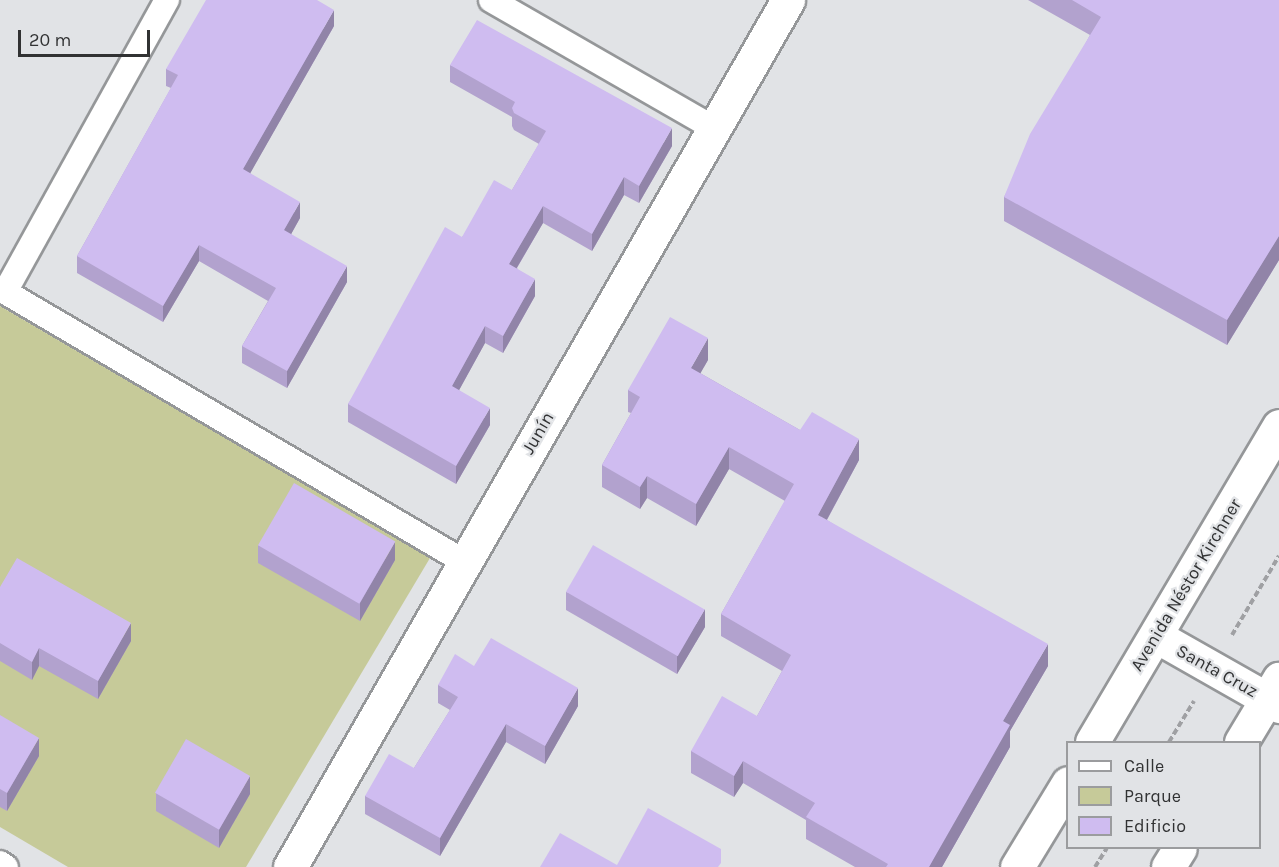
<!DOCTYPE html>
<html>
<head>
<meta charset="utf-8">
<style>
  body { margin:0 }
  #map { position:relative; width:1279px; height:867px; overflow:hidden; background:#e1e3e6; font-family:Karla,sans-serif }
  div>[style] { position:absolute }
  .green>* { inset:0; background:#c6ca99 }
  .path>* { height:4px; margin-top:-2px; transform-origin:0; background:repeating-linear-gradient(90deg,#9fa0a3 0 6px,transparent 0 9px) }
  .roads { filter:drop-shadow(2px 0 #959799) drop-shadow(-2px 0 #959799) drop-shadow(0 2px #959799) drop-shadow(0 -2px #959799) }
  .lane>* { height:24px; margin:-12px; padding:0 12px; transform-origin:12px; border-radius:12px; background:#fff }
  .street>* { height:33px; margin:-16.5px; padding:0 16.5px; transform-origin:16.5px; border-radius:16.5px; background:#fff }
  .secondary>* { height:33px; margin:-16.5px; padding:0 16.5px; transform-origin:16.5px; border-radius:16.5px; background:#fff }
  .wall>* { inset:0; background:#b2a2ce }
  .shaded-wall>* { inset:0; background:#9184a8 }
  .building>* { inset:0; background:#cfbcf0; transform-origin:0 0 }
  span { translate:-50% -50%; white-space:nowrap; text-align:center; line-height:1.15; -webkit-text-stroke:4.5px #e1e3e6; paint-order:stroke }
  .street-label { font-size:18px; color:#313233 }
  .legend { position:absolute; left:1066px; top:741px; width:195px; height:108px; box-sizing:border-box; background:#e1e3e6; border:2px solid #9b9c9e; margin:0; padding:8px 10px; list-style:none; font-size:18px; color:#313233 }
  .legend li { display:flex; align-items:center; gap:12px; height:30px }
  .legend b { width:30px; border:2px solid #9b9c9e }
  .scale { position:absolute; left:18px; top:30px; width:132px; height:27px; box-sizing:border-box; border:3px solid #313233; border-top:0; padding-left:8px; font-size:18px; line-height:21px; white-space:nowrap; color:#313233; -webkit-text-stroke:4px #e1e3e6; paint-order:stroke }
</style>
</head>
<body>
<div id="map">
  <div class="green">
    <i style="clip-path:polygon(0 306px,430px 558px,246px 867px,68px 867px,0 827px)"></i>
  </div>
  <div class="path">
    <i style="left:1232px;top:635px;width:92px;rotate:-59.3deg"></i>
    <i style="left:1169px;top:742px;width:48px;rotate:-58.6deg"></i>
    <i style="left:1095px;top:867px;width:22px;rotate:-58deg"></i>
  </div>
  <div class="roads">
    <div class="lane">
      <i style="left:491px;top:0;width:257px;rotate:29.9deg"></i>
      <i style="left:0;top:289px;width:537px;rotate:30.43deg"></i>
      <i style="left:5px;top:292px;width:334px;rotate:-61deg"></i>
      <i style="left:0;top:863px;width:7px;rotate:34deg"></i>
    </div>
    <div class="street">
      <i style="left:1156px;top:636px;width:142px;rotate:29.6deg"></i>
      <i style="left:290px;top:867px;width:1000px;rotate:-60.13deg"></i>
    </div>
    <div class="secondary">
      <i style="left:1092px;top:742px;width:367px;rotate:-59.4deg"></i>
      <i style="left:1241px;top:742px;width:74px;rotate:-58.9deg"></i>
      <i style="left:1017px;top:867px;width:98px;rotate:-58.7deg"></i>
      <i style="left:1168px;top:867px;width:22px;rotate:-58deg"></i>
    </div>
  </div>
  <div class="wall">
    <i style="clip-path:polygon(1028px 0,1279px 0,1279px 260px,1227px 345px,1004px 221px,1004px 197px,1090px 35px)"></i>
    <i style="clip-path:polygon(334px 26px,250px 173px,300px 218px,291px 234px,347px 282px,287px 388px,242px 363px,242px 346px,268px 301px,199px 261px,163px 322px,77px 273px,77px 256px,171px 88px,166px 86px,166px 69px)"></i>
    <i style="clip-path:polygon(450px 65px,672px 146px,639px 203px,624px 195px,592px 251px,543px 223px,517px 268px,535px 296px,503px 353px,485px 343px,459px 390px,490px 425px,456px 484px,348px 422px,348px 404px,462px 237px,512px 190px,539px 144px,514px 130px,512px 126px,512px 117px,450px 82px)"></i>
    <i style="clip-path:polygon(708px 360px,700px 373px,800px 430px,859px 460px,827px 520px,1048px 666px,1010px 731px,1010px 747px,942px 867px,855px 867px,806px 839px,806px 820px,743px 783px,734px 797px,691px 773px,691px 751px,757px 716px,782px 671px,721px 636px,721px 614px,785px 501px,729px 469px,696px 526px,647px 498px,640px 509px,602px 487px,602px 465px,631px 413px,628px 412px,628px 390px)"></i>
    <i style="clip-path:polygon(258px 545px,395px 560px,360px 621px,258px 563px)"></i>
    <i style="clip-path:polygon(0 587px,131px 641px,98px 699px,39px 666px,32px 680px,0 661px)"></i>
    <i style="clip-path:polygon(566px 592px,705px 627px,677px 674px,566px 610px)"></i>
    <i style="clip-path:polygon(474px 666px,578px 706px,545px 764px,506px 742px,440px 856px,365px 814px,365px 796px,414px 768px,450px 710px,438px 703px,438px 685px)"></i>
    <i style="clip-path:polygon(0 715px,39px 756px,7px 811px,0 807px)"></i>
    <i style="clip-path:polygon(156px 793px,250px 794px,219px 848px,156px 811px)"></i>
  </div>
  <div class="shaded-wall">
    <i style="clip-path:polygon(334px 10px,334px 26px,243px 186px,243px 169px)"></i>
    <i style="clip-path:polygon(672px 128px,672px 146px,639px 203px,639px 186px)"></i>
    <i style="clip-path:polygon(624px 177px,624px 195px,592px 251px,592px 234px)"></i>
    <i style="clip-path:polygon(300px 202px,300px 218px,284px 247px,284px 230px)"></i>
    <i style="clip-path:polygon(543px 206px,543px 223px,509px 281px,509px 264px)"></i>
    <i style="clip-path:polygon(1279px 236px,1279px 260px,1227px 345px,1227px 320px)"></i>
    <i style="clip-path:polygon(199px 245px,199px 261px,163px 322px,163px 306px)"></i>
    <i style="clip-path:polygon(347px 266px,347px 282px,287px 388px,287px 371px)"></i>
    <i style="clip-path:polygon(535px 279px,535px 296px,503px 353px,503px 336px)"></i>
    <i style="clip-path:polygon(485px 326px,485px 343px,452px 403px,452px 386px)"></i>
    <i style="clip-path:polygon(708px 338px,708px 360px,691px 390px,691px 368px)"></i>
    <i style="clip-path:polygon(490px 408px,490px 425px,456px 484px,456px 466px)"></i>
    <i style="clip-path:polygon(859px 439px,859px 460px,818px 536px,818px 515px)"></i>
    <i style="clip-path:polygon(729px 447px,729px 469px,696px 526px,696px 504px)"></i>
    <i style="clip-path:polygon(647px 476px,647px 498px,640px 509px,640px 487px)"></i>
    <i style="clip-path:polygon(395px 542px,395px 560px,360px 621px,360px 603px)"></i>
    <i style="clip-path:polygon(705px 609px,705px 627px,677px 674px,677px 656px)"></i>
    <i style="clip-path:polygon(131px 623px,131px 641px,98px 699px,98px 681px)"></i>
    <i style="clip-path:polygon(1048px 644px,1048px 666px,1010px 731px,1010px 747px,942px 867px,929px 867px,1003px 721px)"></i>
    <i style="clip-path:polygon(39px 648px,39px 666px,32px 680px,32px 662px)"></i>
    <i style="clip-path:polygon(578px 688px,578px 706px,545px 764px,545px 746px)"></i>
    <i style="clip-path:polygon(506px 724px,506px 742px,440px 856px,440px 838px)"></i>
    <i style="clip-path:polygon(39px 738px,39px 756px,7px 811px,7px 793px)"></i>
    <i style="clip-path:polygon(743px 761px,743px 783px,734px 797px,734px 776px)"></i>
    <i style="clip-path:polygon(250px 776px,250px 794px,219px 848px,219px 829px)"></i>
  </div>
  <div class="building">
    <i style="clip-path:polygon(206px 0,317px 0,334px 10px,243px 169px,300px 202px,284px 230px,347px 266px,287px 371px,242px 346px,276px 288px,199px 245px,163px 306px,77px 256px,178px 75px,166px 69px)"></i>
    <i style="clip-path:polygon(1072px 0,1279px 0,1279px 236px,1227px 320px,1004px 197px,1030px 134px,1101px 17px)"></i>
    <i style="clip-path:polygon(477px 20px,672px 128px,639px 186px,624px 177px,592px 234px,543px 206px,509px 264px,535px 279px,503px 336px,485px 326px,452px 386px,490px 408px,456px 466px,348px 404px,445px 227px,462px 237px,494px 180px,512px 190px,546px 131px,514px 113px,512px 108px,515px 102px,450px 65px)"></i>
    <i style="clip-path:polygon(670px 317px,708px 338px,691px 368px,800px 430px,812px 412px,859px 439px,818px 515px,1048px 644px,1003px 721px,1010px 725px,929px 867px,886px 867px,888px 864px,806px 817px,815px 803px,743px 761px,734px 776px,691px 751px,722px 696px,757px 716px,791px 655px,721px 614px,794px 484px,729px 447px,696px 504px,647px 476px,640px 487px,602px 465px,640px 397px,628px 390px)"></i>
    <i style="left:294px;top:483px;width:117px;height:72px;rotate:30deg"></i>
    <i style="left:593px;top:545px;width:129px;height:54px;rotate:30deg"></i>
    <i style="clip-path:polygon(17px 558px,131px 623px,98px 681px,39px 648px,32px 662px,0 643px,0 587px)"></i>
    <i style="clip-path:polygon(491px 638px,578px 688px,545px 746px,506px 724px,440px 838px,365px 796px,389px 754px,414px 768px,458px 697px,438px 685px,455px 654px,474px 666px)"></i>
    <i style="clip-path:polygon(0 715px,39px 738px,7px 793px,0 789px)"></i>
    <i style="left:186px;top:739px;width:74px;height:62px;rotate:30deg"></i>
    <i style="clip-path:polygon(648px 808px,721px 849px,721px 863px,718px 867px,540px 867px,560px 833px,617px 865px)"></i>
  </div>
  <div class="street-label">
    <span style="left:538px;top:433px;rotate:-60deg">Junín</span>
    <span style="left:1186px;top:585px;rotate:-59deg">Avenida Néstor Kirchner</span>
    <span style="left:1217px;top:671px;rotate:29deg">Santa Cruz</span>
  </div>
  <ul class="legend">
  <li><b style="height:8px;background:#fff"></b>Calle</li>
  <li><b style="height:16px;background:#c6ca99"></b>Parque</li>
  <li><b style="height:16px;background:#cfbcf0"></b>Edificio</li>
  </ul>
  <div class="scale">20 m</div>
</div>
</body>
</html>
